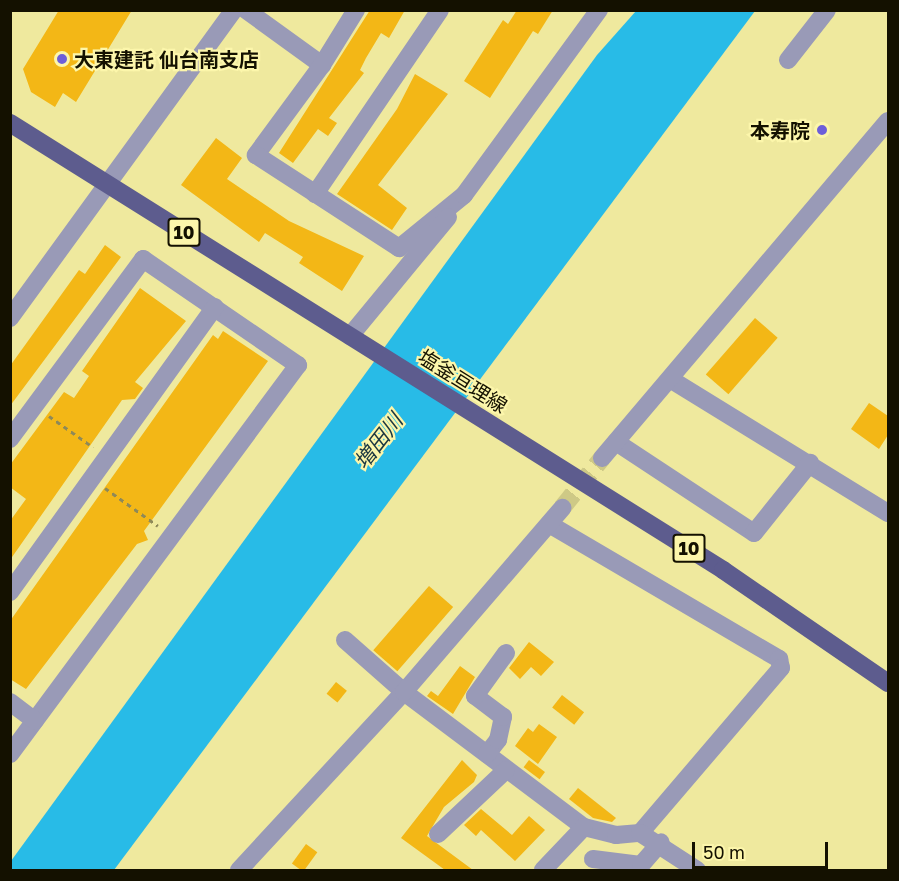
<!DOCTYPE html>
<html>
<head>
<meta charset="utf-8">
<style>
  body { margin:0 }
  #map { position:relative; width:899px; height:881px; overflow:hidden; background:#efe99e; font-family:"Golos Text","Noto Sans JP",sans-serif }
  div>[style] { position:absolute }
  .water>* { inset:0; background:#28bbe7 }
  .building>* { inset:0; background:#f3b716; transform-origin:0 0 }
  .minor-tunnel>* { height:18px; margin-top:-9px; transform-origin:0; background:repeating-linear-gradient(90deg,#cec986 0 18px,transparent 0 27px) }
  .path>* { height:3px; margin-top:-1.5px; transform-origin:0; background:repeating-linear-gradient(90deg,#8e8958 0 4.5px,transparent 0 9px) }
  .minor>* { height:18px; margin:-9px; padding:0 9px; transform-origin:9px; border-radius:9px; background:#999ab7 }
  .major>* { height:18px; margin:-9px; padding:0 9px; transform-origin:9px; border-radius:9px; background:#5d5c8e }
  .dots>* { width:16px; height:16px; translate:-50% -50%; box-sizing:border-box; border:3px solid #fcf6ab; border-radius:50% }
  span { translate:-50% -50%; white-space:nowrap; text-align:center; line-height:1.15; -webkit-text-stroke:4.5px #fcf6ab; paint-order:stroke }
  .shield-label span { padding:2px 4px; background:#fcf6ab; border:2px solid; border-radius:4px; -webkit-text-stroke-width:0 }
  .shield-label { font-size:18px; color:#141100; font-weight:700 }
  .poi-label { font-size:20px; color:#141100; font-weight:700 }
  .left { translate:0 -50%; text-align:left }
  .right { translate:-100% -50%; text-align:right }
  .street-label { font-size:20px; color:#141100 }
  .water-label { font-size:21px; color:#1b3741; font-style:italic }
  .frame { position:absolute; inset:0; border:12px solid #141100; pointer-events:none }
  .scale { position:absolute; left:692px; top:842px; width:136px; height:27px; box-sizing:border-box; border:3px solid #141100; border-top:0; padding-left:8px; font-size:18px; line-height:21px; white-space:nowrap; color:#141100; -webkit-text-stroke:4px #fcf6ab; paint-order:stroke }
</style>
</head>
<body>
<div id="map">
  <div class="water">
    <i style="clip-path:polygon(636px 11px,755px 11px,114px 870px,11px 870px,11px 861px,597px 55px)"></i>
  </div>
  <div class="building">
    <i style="clip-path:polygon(59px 10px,132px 10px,76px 102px,63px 93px,55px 107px,31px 92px,23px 69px)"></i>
    <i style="clip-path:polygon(370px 10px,405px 10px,389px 38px,381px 33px,366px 58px,360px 70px,364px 73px,329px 118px,337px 123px,328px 136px,318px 129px,293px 163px,279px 153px)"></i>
    <i style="clip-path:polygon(517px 10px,553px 10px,538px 34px,533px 31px,490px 98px,464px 81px,503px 20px,508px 24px)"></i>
    <i style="clip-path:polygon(415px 74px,448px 94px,378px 185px,407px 208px,392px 230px,337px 194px,397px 109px)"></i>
    <i style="clip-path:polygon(216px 138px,242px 158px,227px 179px,289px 221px,364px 256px,342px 291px,299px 263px,303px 257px,265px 233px,259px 242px,181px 185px)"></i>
    <i style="clip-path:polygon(105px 245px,121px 257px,10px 406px,10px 366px,79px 270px,85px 274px)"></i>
    <i style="clip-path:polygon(140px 288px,186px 321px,135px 382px,143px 388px,135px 399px,122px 400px,10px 560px,10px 521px,26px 499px,10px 487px,10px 465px,64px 392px,74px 398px,89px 376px,82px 371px)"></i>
    <i style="left:755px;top:318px;width:30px;height:75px;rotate:41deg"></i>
    <i style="clip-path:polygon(223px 331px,268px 361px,144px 531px,148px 540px,137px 544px,26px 689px,10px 679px,10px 621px,213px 335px,218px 339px)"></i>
    <i style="clip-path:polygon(869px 403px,888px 416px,888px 435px,879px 449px,851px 429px)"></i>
    <i style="left:429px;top:586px;width:32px;height:85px;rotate:41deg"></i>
    <i style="clip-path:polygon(529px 642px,554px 662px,541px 676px,531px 667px,520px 679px,509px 668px)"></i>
    <i style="clip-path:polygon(460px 666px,475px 677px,453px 714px,427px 696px,431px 691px,438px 696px)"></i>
    <i style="left:336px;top:682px;width:14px;height:15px;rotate:39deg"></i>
    <i style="left:562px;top:695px;width:28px;height:16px;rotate:38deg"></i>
    <i style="clip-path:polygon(539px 724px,557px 737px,538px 764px,515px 746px,528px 728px,533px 732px)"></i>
    <i style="clip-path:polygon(462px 760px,477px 775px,474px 782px,444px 807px,427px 836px,473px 870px,445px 870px,401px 838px)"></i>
    <i style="left:529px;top:760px;width:20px;height:9px;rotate:37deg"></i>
    <i style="clip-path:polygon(578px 788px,616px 818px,612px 822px,593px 818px,569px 799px)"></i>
    <i style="clip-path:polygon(481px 809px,512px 835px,529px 816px,545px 830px,515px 861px,481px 830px,476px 836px,464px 825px)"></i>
    <i style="left:306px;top:844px;width:14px;height:24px;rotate:36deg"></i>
  </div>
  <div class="minor-tunnel">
    <i style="left:562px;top:508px;width:64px;rotate:-51.3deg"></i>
  </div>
  <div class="path">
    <i style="left:49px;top:416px;width:54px;rotate:35.2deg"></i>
    <i style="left:105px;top:488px;width:65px;rotate:35.6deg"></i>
  </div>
  <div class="minor">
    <i style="left:246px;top:10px;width:94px;rotate:35.9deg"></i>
    <i style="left:322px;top:65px;width:112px;rotate:126.3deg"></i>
    <i style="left:256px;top:155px;width:171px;rotate:33deg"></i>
    <i style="left:399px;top:248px;width:84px;rotate:-39.2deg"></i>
    <i style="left:464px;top:195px;width:229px;rotate:-53.9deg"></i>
    <i style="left:788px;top:60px;width:63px;rotate:-52deg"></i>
    <i style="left:322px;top:65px;width:65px;rotate:-58.3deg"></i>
    <i style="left:315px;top:194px;width:222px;rotate:-55.8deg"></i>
    <i style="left:10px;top:318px;width:381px;rotate:-54deg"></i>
    <i style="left:350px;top:336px;width:154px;rotate:-50.5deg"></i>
    <i style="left:670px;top:379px;width:256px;rotate:31.6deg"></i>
    <i style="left:10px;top:439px;width:224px;rotate:-53.5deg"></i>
    <i style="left:143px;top:259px;width:188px;rotate:34.4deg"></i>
    <i style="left:298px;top:365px;width:484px;rotate:126.5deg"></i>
    <i style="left:616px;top:442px;width:165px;rotate:33.4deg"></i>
    <i style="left:754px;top:533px;width:90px;rotate:-51.3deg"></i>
    <i style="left:602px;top:458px;width:442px;rotate:-49.7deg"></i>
    <i style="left:549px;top:524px;width:267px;rotate:30.4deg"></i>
    <i style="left:779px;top:659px;width:9px;rotate:77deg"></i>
    <i style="left:781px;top:668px;width:217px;rotate:130.5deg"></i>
    <i style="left:10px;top:592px;width:351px;rotate:-54.3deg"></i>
    <i style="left:345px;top:640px;width:79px;rotate:41.4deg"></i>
    <i style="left:404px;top:692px;width:225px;rotate:36.9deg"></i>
    <i style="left:584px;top:827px;width:33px;rotate:14deg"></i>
    <i style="left:616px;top:835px;width:24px;rotate:-5deg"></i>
    <i style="left:640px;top:833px;width:68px;rotate:33deg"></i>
    <i style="left:10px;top:702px;width:31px;rotate:37deg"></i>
    <i style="left:487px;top:754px;width:18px;rotate:-52deg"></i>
    <i style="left:498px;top:740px;width:24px;rotate:-78deg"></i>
    <i style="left:503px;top:717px;width:35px;rotate:-143deg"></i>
    <i style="left:475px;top:696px;width:53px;rotate:-54.2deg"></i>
    <i style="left:438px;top:834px;width:93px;rotate:-43.3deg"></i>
    <i style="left:593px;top:859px;width:48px;rotate:7.1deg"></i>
    <i style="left:641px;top:865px;width:30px;rotate:-49deg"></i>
    <i style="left:239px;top:870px;width:243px;rotate:-47.2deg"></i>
    <i style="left:404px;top:692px;width:243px;rotate:-49.3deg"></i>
    <i style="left:543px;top:870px;width:59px;rotate:-46.4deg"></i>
  </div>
  <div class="major">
    <i style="left:10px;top:123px;width:842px;rotate:32.08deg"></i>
    <i style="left:723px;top:570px;width:200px;rotate:34.4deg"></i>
  </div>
  <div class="dots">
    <i style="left:62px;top:59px;background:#6d5fd9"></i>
    <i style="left:822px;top:130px;background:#6d5fd9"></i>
  </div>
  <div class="shield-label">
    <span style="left:184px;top:232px">10</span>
    <span style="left:689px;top:548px">10</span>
  </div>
  <div class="poi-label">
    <span class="left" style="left:74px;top:59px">大東建託 仙台南支店</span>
    <span class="right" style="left:810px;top:130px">本寿院</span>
  </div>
  <div class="street-label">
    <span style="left:463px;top:381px;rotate:32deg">塩釜亘理線</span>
  </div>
  <div class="water-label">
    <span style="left:378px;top:441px;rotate:-52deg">増田川</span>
  </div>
  <div class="frame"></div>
  <div class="scale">50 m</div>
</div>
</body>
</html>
